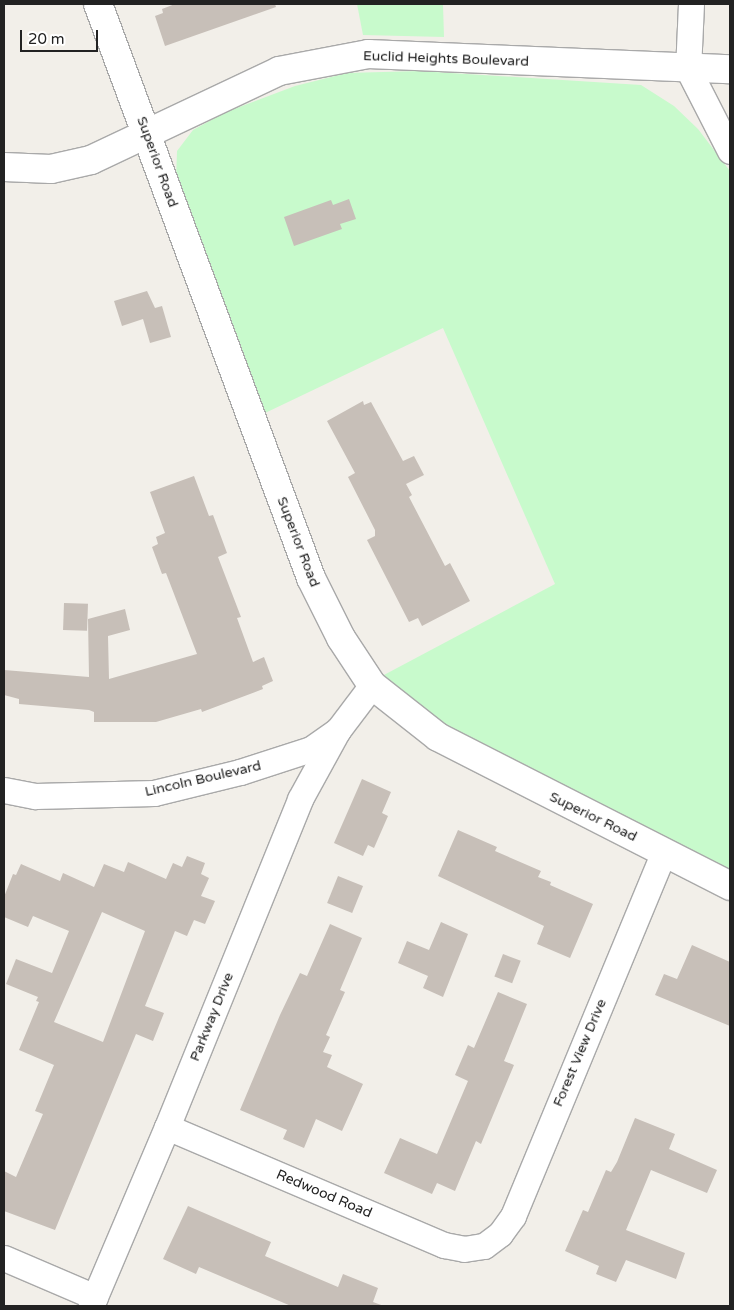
<!DOCTYPE html>
<html>
<head>
<meta charset="utf-8">
<style>
  body { margin:0 }
  #map { position:relative; width:734px; height:1310px; overflow:hidden; background:#f2efe9; font-family:"Varela Round",sans-serif }
  div>[style] { position:absolute }
  .park>* { inset:0; background:#c8facc }
  .building>* { inset:0; background:#c7bfb8; transform-origin:0 0 }
  .roads { filter:drop-shadow(1px 0 #a9a9a9) drop-shadow(-1px 0 #a9a9a9) drop-shadow(0 1px #a9a9a9) drop-shadow(0 -1px #a9a9a9) }
  .minor>* { height:25px; margin:-12.5px; padding:0 12.5px; transform-origin:12.5px; border-radius:12.5px; background:#fff }
  .tertiary>* { height:28px; margin:-14px; padding:0 14px; transform-origin:14px; border-radius:14px; background:#fff }
  span { translate:-50% -50%; white-space:nowrap; text-align:center; line-height:1.15; -webkit-text-stroke:4px #fff; paint-order:stroke }
  .street-label { font-size:14px; color:#222 }
  .frame { position:absolute; inset:0; border:5px solid #222; pointer-events:none }
  .scale { position:absolute; left:20px; top:30px; width:78px; height:22px; box-sizing:border-box; border:2px solid #222; border-top:0; padding-left:6px; font-size:15px; line-height:18px; white-space:nowrap; color:#222; -webkit-text-stroke:4px #fff; paint-order:stroke }
</style>
</head>
<body>
<div id="map">
  <div class="park">
    <i style="clip-path:polygon(357px 4px,443px 4px,444px 37px,363px 35px)"></i>
    <i style="clip-path:polygon(419px 71px,641px 85px,674px 106px,698px 129px,730px 171px,730px 869px,547px 782px,441px 725px,382px 676px,555px 584px,443px 328px,263px 414px,176px 180px,177px 151px,193px 130px,226px 112px,295px 86px,347px 73px)"></i>
  </div>
  <div class="building">
    <i style="clip-path:polygon(175px 4px,275px 4px,276px 7px,165px 46px,155px 16px,163px 13px,162px 9px)"></i>
    <i style="clip-path:polygon(349px 199px,356px 219px,340px 224px,342px 229px,294px 246px,284px 217px,331px 200px,333px 205px)"></i>
    <i style="clip-path:polygon(147px 291px,155px 308px,162px 306px,171px 337px,150px 343px,143px 319px,122px 326px,114px 301px)"></i>
    <i style="clip-path:polygon(363px 401px,364px 405px,371px 402px,403px 461px,414px 456px,424px 475px,406px 484px,412px 495px,409px 497px,445px 566px,450px 563px,470px 601px,422px 626px,418px 618px,409px 622px,367px 540px,375px 536px,375px 530px,348px 477px,355px 473px,327px 421px)"></i>
    <i style="clip-path:polygon(194px 476px,209px 516px,213px 515px,227px 553px,218px 557px,241px 617px,237px 618px,253px 662px,264px 657px,273px 681px,262px 686px,263px 689px,202px 712px,201px 709px,156px 722px,94px 722px,94px 712px,89px 710px,19px 704px,19px 699px,4px 695px,4px 670px,89px 677px,88px 619px,125px 609px,130px 630px,108px 636px,109px 679px,197px 654px,166px 573px,162px 574px,152px 547px,158px 544px,156px 537px,165px 533px,150px 492px)"></i>
    <i style="left:64px;top:603px;width:24px;height:27px;rotate:2deg"></i>
    <i style="clip-path:polygon(362px 779px,391px 792px,382px 813px,388px 816px,374px 848px,368px 845px,363px 856px,334px 843px)"></i>
    <i style="clip-path:polygon(458px 830px,497px 847px,495px 851px,541px 871px,538px 877px,551px 882px,550px 885px,593px 904px,570px 958px,537px 944px,544px 926px,438px 876px)"></i>
    <i style="clip-path:polygon(evenodd,187px 856px,205px 863px,201px 874px,209px 878px,201px 896px,215px 901px,205px 924px,194px 920px,187px 936px,175px 931px,145px 1006px,164px 1013px,153px 1041px,136px 1034px,55px 1230px,4px 1211px,4px 1171px,16px 1177px,43px 1114px,35px 1111px,54px 1065px,19px 1050px,39px 1002px,36px 1001px,38px 997px,6px 984px,16px 959px,52px 973px,69px 931px,33px 916px,28px 927px,4px 917px,4px 897px,13px 874px,16px 875px,21px 864px,60px 881px,63px 873px,94px 887px,104px 864px,124px 872px,128px 862px,166px 879px,173px 863px,182px 867px,187px 856px,102px 912px,145px 931px,103px 1042px,54px 1022px,102px 912px)"></i>
    <i style="left:338px;top:876px;width:27px;height:29px;rotate:22deg"></i>
    <i style="clip-path:polygon(441px 922px,468px 934px,443px 997px,423px 988px,428px 976px,398px 963px,407px 941px,429px 950px)"></i>
    <i style="clip-path:polygon(330px 924px,362px 938px,340px 990px,345px 992px,326px 1035px,330px 1037px,323px 1052px,332px 1055px,327px 1067px,363px 1084px,342px 1131px,316px 1119px,304px 1148px,283px 1139px,287px 1130px,240px 1110px,280px 1015px,300px 973px,307px 976px)"></i>
    <i style="clip-path:polygon(692px 945px,730px 962px,730px 1026px,655px 995px,664px 974px,677px 979px)"></i>
    <i style="left:503px;top:954px;width:19px;height:24px;rotate:21deg"></i>
    <i style="clip-path:polygon(498px 992px,527px 1004px,504px 1061px,514px 1065px,481px 1144px,476px 1141px,455px 1191px,437px 1183px,432px 1194px,384px 1173px,400px 1138px,437px 1154px,468px 1081px,455px 1075px,468px 1045px,474px 1048px)"></i>
    <i style="clip-path:polygon(635px 1118px,675px 1134px,669px 1149px,717px 1170px,707px 1193px,651px 1170px,626px 1230px,685px 1253px,676px 1279px,626px 1260px,616px 1282px,596px 1274px,599px 1266px,565px 1251px,583px 1210px,588px 1212px,606px 1170px,611px 1172px,617px 1162px)"></i>
    <i style="clip-path:polygon(188px 1206px,271px 1242px,265px 1256px,338px 1287px,343px 1274px,378px 1288px,373px 1302px,384px 1306px,291px 1306px,199px 1267px,196px 1274px,163px 1259px)"></i>
  </div>
  <div class="roads">
    <div class="minor">
      <i style="left:691px;top:4px;width:65px;rotate:92.6deg"></i>
      <i style="left:688px;top:69px;width:92px;rotate:62.9deg"></i>
      <i style="left:4px;top:790px;width:32px;rotate:11deg"></i>
      <i style="left:35px;top:796px;width:119px;rotate:-1.4deg"></i>
      <i style="left:154px;top:793px;width:89px;rotate:-13.7deg"></i>
      <i style="left:240px;top:772px;width:75px;rotate:-17.9deg"></i>
      <i style="left:311px;top:749px;width:33px;rotate:-35deg"></i>
      <i style="left:338px;top:730px;width:56px;rotate:-52.9deg"></i>
      <i style="left:167px;top:1127px;width:301px;rotate:23.1deg"></i>
      <i style="left:444px;top:1245px;width:20px;rotate:11deg"></i>
      <i style="left:464px;top:1249px;width:20px;rotate:-9deg"></i>
      <i style="left:484px;top:1246px;width:20px;rotate:-37deg"></i>
      <i style="left:500px;top:1234px;width:22px;rotate:-54deg"></i>
      <i style="left:513px;top:1216px;width:394px;rotate:-67.5deg"></i>
      <i style="left:4px;top:1258px;width:99px;rotate:23.2deg"></i>
      <i style="left:91px;top:1306px;width:194px;rotate:-67deg"></i>
      <i style="left:167px;top:1127px;width:354px;rotate:-67.9deg"></i>
      <i style="left:300px;top:799px;width:79px;rotate:-61.2deg"></i>
    </div>
    <div class="tertiary">
      <i style="left:98px;top:4px;width:612px;rotate:69.64deg"></i>
      <i style="left:311px;top:578px;width:67px;rotate:63.4deg"></i>
      <i style="left:341px;top:638px;width:56px;rotate:56.6deg"></i>
      <i style="left:372px;top:685px;width:84px;rotate:38.2deg"></i>
      <i style="left:438px;top:737px;width:328px;rotate:27deg"></i>
      <i style="left:4px;top:167px;width:47px;rotate:2.4deg"></i>
      <i style="left:51px;top:169px;width:41px;rotate:-12.7deg"></i>
      <i style="left:91px;top:160px;width:208px;rotate:-25.3deg"></i>
      <i style="left:279px;top:71px;width:91px;rotate:-10.8deg"></i>
      <i style="left:368px;top:54px;width:362px;rotate:2.4deg"></i>
    </div>
  </div>
  <div class="street-label">
    <span style="left:446px;top:59px;rotate:2deg">Euclid Heights Boulevard</span>
    <span style="left:157px;top:162px;rotate:70deg">Superior Road</span>
    <span style="left:298px;top:542px;rotate:69deg">Superior Road</span>
    <span style="left:203px;top:779px;rotate:-13deg">Lincoln Boulevard</span>
    <span style="left:593px;top:817px;rotate:26deg">Superior Road</span>
    <span style="left:212px;top:1017px;rotate:-68deg">Parkway Drive</span>
    <span style="left:580px;top:1053px;rotate:-67deg">Forest View Drive</span>
    <span style="left:324px;top:1194px;rotate:23deg">Redwood Road</span>
  </div>
  <div class="frame"></div>
  <div class="scale">20 m</div>
</div>
</body>
</html>
